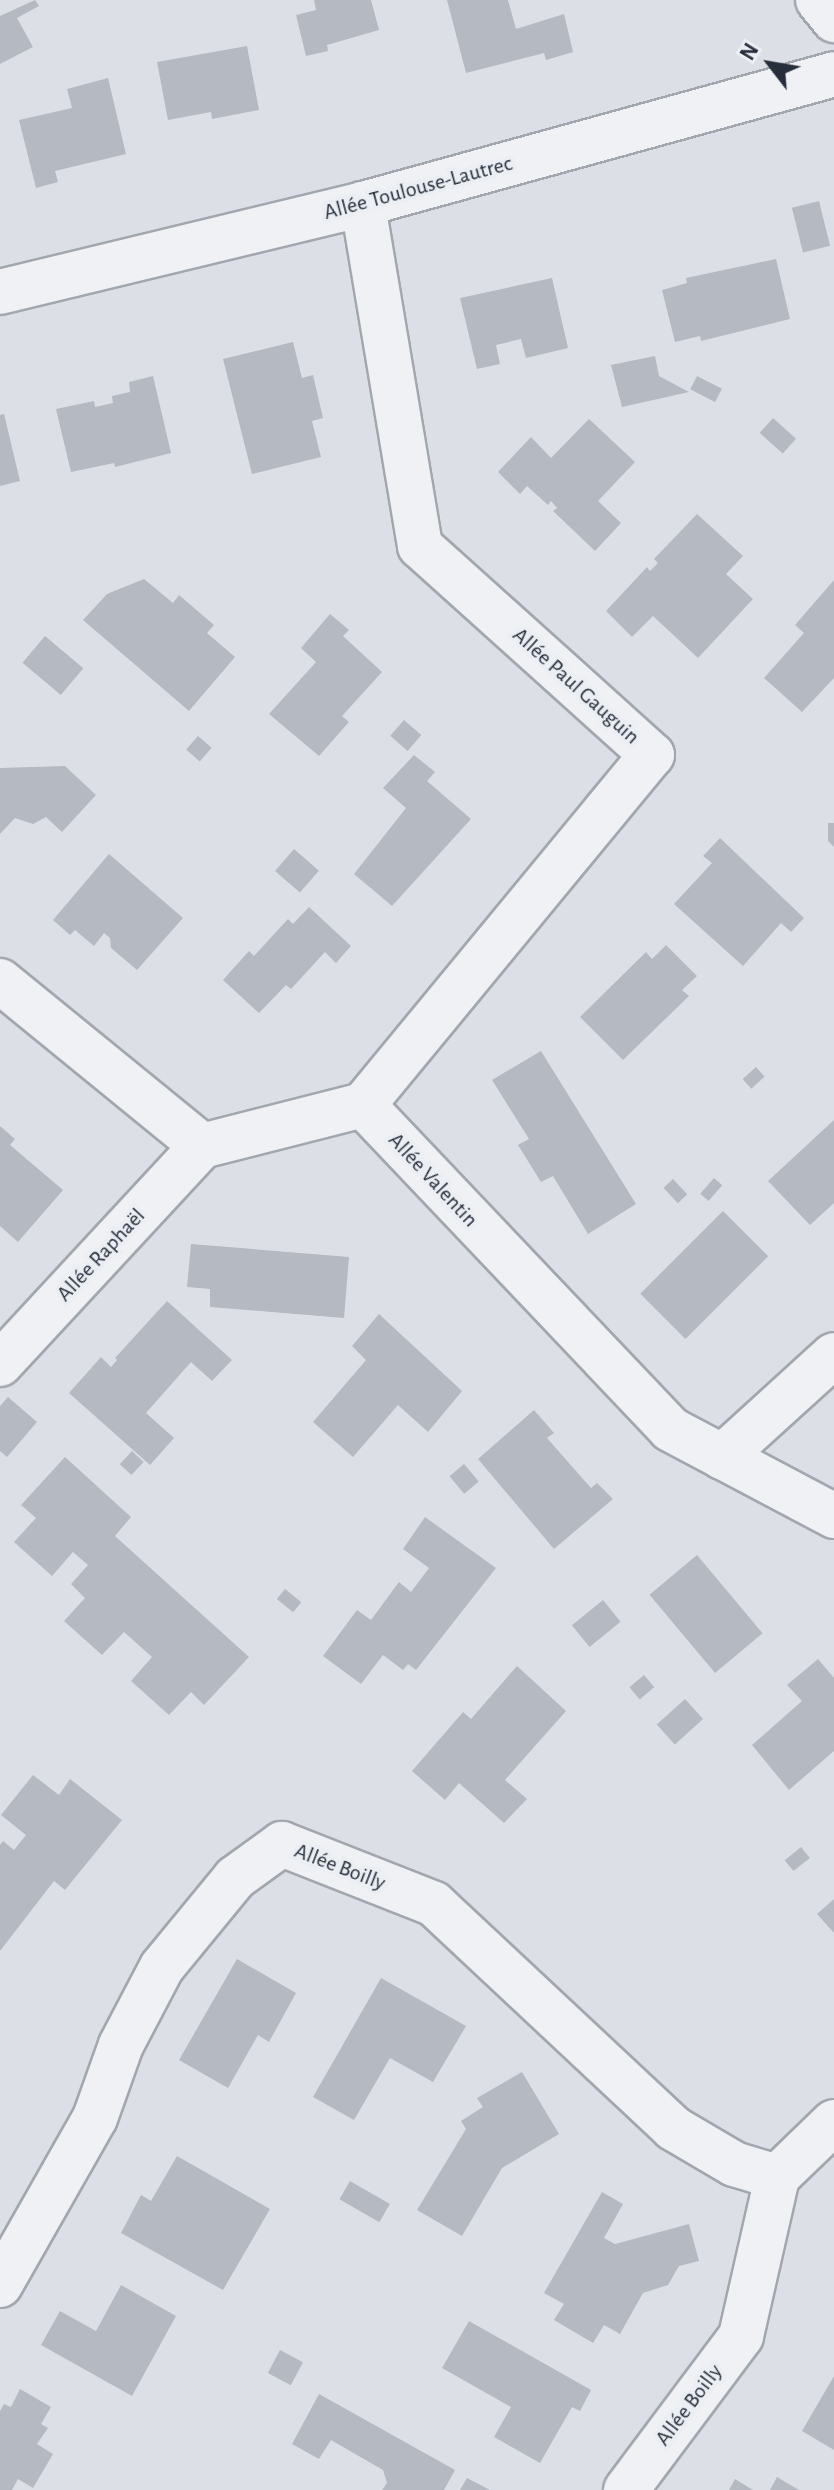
<!DOCTYPE html>
<html>
<head>
<meta charset="utf-8">
<style>
  body { margin:0 }
  #map { position:relative; width:834px; height:2490px; overflow:hidden; background:#dce0e6; font-family:"Alegreya Sans",sans-serif }
  div>[style] { position:absolute }
  .building>* { inset:0; background:#b4b9c2; transform-origin:0 0 }
  .roads { filter:drop-shadow(2px 0 #a2a7af) drop-shadow(-2px 0 #a2a7af) drop-shadow(0 2px #a2a7af) drop-shadow(0 -2px #a2a7af) }
  .minor>* { height:44px; margin:-22px; padding:0 22px; transform-origin:22px; border-radius:22px; background:#eff1f4 }
  span { translate:-50% -50%; white-space:nowrap; text-align:center; line-height:1.15; -webkit-text-stroke:8px #ebeff4; paint-order:stroke }
  .street-label { font-size:22px; color:#272e3b }
  .north { position:absolute; left:730px; top:24px; width:80px; height:80px; -webkit-text-stroke:6px #ebeff4; paint-order:stroke; rotate:301deg; font-size:22px; font-weight:700; line-height:32px; text-align:center; color:#272e3b }
  .north::after { content:''; display:block; margin:auto; width:28px; height:36px; background:#272e3b; clip-path:polygon(50% 0,100% 100%,50% 72%,0 100%) }
</style>
</head>
<body>
<div id="map">
  <div class="building">
    <i style="clip-path:polygon(35px 0,39px 6px,17px 18px,33px 47px,0 64px,0 16px)"></i>
    <i style="clip-path:polygon(314px 0,371px 0,379px 30px,327px 45px,328px 51px,306px 56px,296px 15px,316px 10px)"></i>
    <i style="clip-path:polygon(447px 0,508px 0,516px 29px,564px 14px,573px 52px,546px 60px,544px 53px,466px 73px)"></i>
    <i style="clip-path:polygon(247px 46px,259px 110px,212px 119px,211px 112px,168px 120px,157px 62px)"></i>
    <i style="clip-path:polygon(108px 78px,126px 154px,55px 171px,58px 182px,36px 188px,19px 120px,72px 108px,67px 89px)"></i>
    <i style="left:819px;top:201px;width:46px;height:28px;rotate:76deg"></i>
    <i style="clip-path:polygon(776px 259px,790px 319px,701px 341px,700px 336px,675px 342px,662px 290px,687px 283px,686px 278px)"></i>
    <i style="clip-path:polygon(552px 278px,568px 348px,526px 358px,521px 339px,496px 345px,500px 364px,477px 369px,460px 298px)"></i>
    <i style="clip-path:polygon(293px 342px,302px 378px,313px 375px,323px 418px,312px 421px,321px 457px,252px 474px,223px 359px)"></i>
    <i style="clip-path:polygon(655px 356px,659px 376px,689px 392px,622px 407px,611px 365px)"></i>
    <i style="clip-path:polygon(153px 376px,171px 453px,115px 467px,114px 463px,71px 472px,56px 409px,94px 401px,95px 407px,113px 403px,112px 396px,130px 392px,129px 382px)"></i>
    <i style="left:697px;top:376px;width:28px;height:15px;rotate:27deg"></i>
    <i style="clip-path:polygon(4px 414px,20px 481px,0 486px,0 415px)"></i>
    <i style="left:773px;top:418px;width:31px;height:20px;rotate:42deg"></i>
    <i style="clip-path:polygon(589px 419px,635px 462px,598px 501px,621px 523px,595px 551px,553px 511px,557px 508px,551px 501px,548px 505px,527px 486px,520px 494px,498px 472px,531px 437px,551px 458px)"></i>
    <i style="clip-path:polygon(697px 514px,743px 556px,726px 574px,753px 599px,698px 658px,653px 616px,632px 637px,606px 611px,647px 567px,650px 571px,658px 563px,654px 559px)"></i>
    <i style="clip-path:polygon(144px 579px,173px 603px,179px 595px,214px 625px,207px 633px,235px 657px,189px 711px,83px 620px,107px 594px)"></i>
    <i style="clip-path:polygon(834px 580px,834px 678px,802px 712px,764px 678px,804px 633px,795px 625px)"></i>
    <i style="clip-path:polygon(330px 614px,349px 630px,343px 636px,382px 672px,342px 716px,349px 722px,319px 756px,269px 714px,316px 662px,301px 648px)"></i>
    <i style="left:45px;top:636px;width:50px;height:35px;rotate:40deg"></i>
    <i style="left:404px;top:720px;width:23px;height:21px;rotate:41deg"></i>
    <i style="left:198px;top:736px;width:18px;height:18px;rotate:41deg"></i>
    <i style="clip-path:polygon(414px 755px,435px 772px,427px 781px,471px 819px,392px 906px,354px 874px,406px 808px,383px 788px)"></i>
    <i style="clip-path:polygon(65px 766px,96px 795px,62px 832px,46px 817px,33px 824px,15px 818px,0 834px,0 768px)"></i>
    <i style="clip-path:polygon(828px 823px,834px 823px,834px 847px,828px 841px)"></i>
    <i style="clip-path:polygon(720px 838px,804px 918px,791px 932px,781px 923px,743px 966px,674px 904px,712px 863px,703px 856px)"></i>
    <i style="left:294px;top:849px;width:33px;height:29px;rotate:41deg"></i>
    <i style="clip-path:polygon(109px 854px,183px 918px,137px 970px,111px 948px,110px 938px,104px 933px,94px 946px,75px 930px,70px 935px,53px 920px)"></i>
    <i style="clip-path:polygon(309px 907px,351px 946px,336px 963px,325px 952px,291px 989px,286px 985px,259px 1013px,223px 980px,249px 951px,254px 956px,288px 919px,293px 924px)"></i>
    <i style="clip-path:polygon(666px 945px,697px 976px,682px 990px,689px 996px,623px 1060px,580px 1017px,646px 952px,652px 959px)"></i>
    <i style="clip-path:polygon(541px 1051px,636px 1204px,588px 1234px,553px 1176px,541px 1182px,518px 1145px,529px 1139px,492px 1080px)"></i>
    <i style="left:756px;top:1067px;width:13px;height:18px;rotate:48deg"></i>
    <i style="clip-path:polygon(834px 1120px,834px 1203px,810px 1225px,768px 1181px)"></i>
    <i style="clip-path:polygon(0 1126px,15px 1139px,10px 1145px,63px 1190px,18px 1242px,0 1226px)"></i>
    <i style="left:714px;top:1178px;width:11px;height:21px;rotate:41deg"></i>
    <i style="left:673px;top:1179px;width:21px;height:13px;rotate:47deg"></i>
    <i style="left:723px;top:1211px;width:64px;height:117px;rotate:45deg"></i>
    <i style="clip-path:polygon(191px 1244px,349px 1257px,344px 1318px,210px 1307px,210px 1289px,187px 1287px)"></i>
    <i style="clip-path:polygon(167px 1301px,232px 1360px,212px 1381px,191px 1362px,146px 1413px,174px 1438px,150px 1465px,69px 1393px,101px 1357px,111px 1367px,117px 1360px,115px 1358px)"></i>
    <i style="clip-path:polygon(379px 1314px,462px 1391px,428px 1432px,398px 1405px,353px 1457px,313px 1422px,366px 1360px,352px 1346px)"></i>
    <i style="clip-path:polygon(8px 1397px,37px 1422px,7px 1457px,0 1451px,0 1406px)"></i>
    <i style="clip-path:polygon(534px 1410px,554px 1433px,547px 1438px,591px 1488px,597px 1483px,613px 1499px,554px 1549px,478px 1459px)"></i>
    <i style="left:132px;top:1451px;width:16px;height:18px;rotate:43deg"></i>
    <i style="clip-path:polygon(65px 1457px,131px 1517px,115px 1536px,249px 1657px,204px 1705px,191px 1692px,169px 1715px,131px 1681px,152px 1657px,124px 1632px,102px 1655px,64px 1621px,85px 1598px,71px 1584px,88px 1565px,73px 1552px,52px 1576px,14px 1542px,36px 1518px,21px 1505px)"></i>
    <i style="left:464px;top:1464px;width:23px;height:19px;rotate:50deg"></i>
    <i style="clip-path:polygon(425px 1517px,496px 1568px,416px 1670px,408px 1664px,403px 1670px,383px 1655px,361px 1684px,323px 1656px,357px 1610px,371px 1620px,399px 1582px,411px 1592px,429px 1568px,403px 1549px)"></i>
    <i style="left:697px;top:1555px;width:102px;height:62px;rotate:50deg"></i>
    <i style="left:285px;top:1589px;width:21px;height:13px;rotate:39deg"></i>
    <i style="left:603px;top:1600px;width:28px;height:40px;rotate:51deg"></i>
    <i style="clip-path:polygon(818px 1659px,834px 1678px,834px 1751px,789px 1790px,752px 1745px,802px 1701px,787px 1685px)"></i>
    <i style="clip-path:polygon(517px 1666px,566px 1711px,505px 1780px,527px 1799px,504px 1823px,459px 1783px,445px 1800px,412px 1771px,463px 1712px,471px 1719px)"></i>
    <i style="left:644px;top:1675px;width:16px;height:19px;rotate:50deg"></i>
    <i style="left:685px;top:1699px;width:27px;height:38px;rotate:48deg"></i>
    <i style="clip-path:polygon(33px 1775px,59px 1795px,70px 1779px,122px 1820px,65px 1890px,54px 1881px,0 1951px,0 1845px,3px 1841px,14px 1850px,26px 1835px,1px 1815px)"></i>
    <i style="left:801px;top:1847px;width:14px;height:21px;rotate:51deg"></i>
    <i style="clip-path:polygon(834px 1899px,834px 1933px,817px 1914px)"></i>
    <i style="clip-path:polygon(237px 1959px,296px 1993px,269px 2042px,258px 2035px,228px 2088px,179px 2060px)"></i>
    <i style="clip-path:polygon(381px 1978px,466px 2026px,433px 2082px,390px 2058px,354px 2120px,313px 2097px)"></i>
    <i style="clip-path:polygon(522px 2072px,559px 2134px,502px 2168px,462px 2236px,417px 2210px,466px 2129px,461px 2121px,483px 2107px,477px 2098px)"></i>
    <i style="clip-path:polygon(177px 2156px,270px 2209px,223px 2290px,121px 2233px,141px 2195px,151px 2201px)"></i>
    <i style="left:350px;top:2181px;width:46px;height:21px;rotate:30deg"></i>
    <i style="clip-path:polygon(602px 2192px,623px 2204px,604px 2238px,615px 2244px,689px 2224px,699px 2261px,679px 2266px,668px 2285px,643px 2293px,620px 2334px,604px 2325px,593px 2343px,554px 2320px,564px 2304px,544px 2293px)"></i>
    <i style="clip-path:polygon(121px 2285px,176px 2316px,132px 2396px,41px 2345px,60px 2311px,96px 2331px)"></i>
    <i style="clip-path:polygon(469px 2321px,591px 2390px,580px 2411px,572px 2407px,540px 2463px,494px 2437px,511px 2407px,442px 2368px)"></i>
    <i style="left:280px;top:2350px;width:26px;height:26px;rotate:28deg"></i>
    <i style="clip-path:polygon(834px 2376px,834px 2450px,802px 2431px)"></i>
    <i style="clip-path:polygon(20px 2389px,51px 2407px,41px 2424px,48px 2428px,37px 2444px,53px 2454px,33px 2488px,18px 2479px,12px 2490px,0 2490px,0 2411px,4px 2404px,11px 2407px)"></i>
    <i style="clip-path:polygon(319px 2394px,455px 2470px,444px 2490px,382px 2490px,387px 2483px,383px 2470px,331px 2440px,319px 2459px,292px 2444px)"></i>
    <i style="clip-path:polygon(777px 2477px,799px 2490px,770px 2490px)"></i>
    <i style="clip-path:polygon(467px 2478px,490px 2490px,460px 2490px)"></i>
    <i style="clip-path:polygon(735px 2479px,753px 2490px,729px 2490px)"></i>
  </div>
  <div class="roads">
    <div class="minor">
      <i style="left:818px;top:0;width:26px;rotate:51deg"></i>
      <i style="left:0;top:292px;width:374px;rotate:-13.6deg"></i>
      <i style="left:363px;top:204px;width:489px;rotate:-15.4deg"></i>
      <i style="left:0;top:981px;width:261px;rotate:39.2deg"></i>
      <i style="left:202px;top:1146px;width:166px;rotate:-14.3deg"></i>
      <i style="left:363px;top:1105px;width:446px;rotate:46.5deg"></i>
      <i style="left:670px;top:1429px;width:186px;rotate:27.9deg"></i>
      <i style="left:363px;top:1105px;width:454px;rotate:-50.5deg"></i>
      <i style="left:652px;top:755px;width:312px;rotate:-138deg"></i>
      <i style="left:420px;top:546px;width:347px;rotate:-99.5deg"></i>
      <i style="left:0;top:1364px;width:297px;rotate:-47.2deg"></i>
      <i style="left:722px;top:1457px;width:151px;rotate:-42.3deg"></i>
      <i style="left:0;top:2285px;width:192px;rotate:-60.4deg"></i>
      <i style="left:95px;top:2118px;width:77px;rotate:-70.4deg"></i>
      <i style="left:121px;top:2045px;width:88px;rotate:-62.3deg"></i>
      <i style="left:162px;top:1967px;width:115px;rotate:-50.6deg"></i>
      <i style="left:235px;top:1878px;width:58px;rotate:-35.9deg"></i>
      <i style="left:282px;top:1844px;width:163px;rotate:21.5deg"></i>
      <i style="left:434px;top:1904px;width:328px;rotate:43.1deg"></i>
      <i style="left:673px;top:2128px;width:71px;rotate:30.5deg"></i>
      <i style="left:734px;top:2164px;width:45px;rotate:16.8deg"></i>
      <i style="left:626px;top:2490px;width:192px;rotate:-53.2deg"></i>
      <i style="left:741px;top:2336px;width:163px;rotate:-77.2deg"></i>
      <i style="left:777px;top:2177px;width:79px;rotate:-44deg"></i>
    </div>
  </div>
  <div class="street-label">
    <span style="left:418px;top:188px;rotate:-15deg">Allée Toulouse-Lautrec</span>
    <span style="left:576px;top:686px;rotate:42deg">Allée Paul Gauguin</span>
    <span style="left:433px;top:1180px;rotate:47deg">Allée Valentin</span>
    <span style="left:101px;top:1255px;rotate:-47deg">Allée Raphaël</span>
    <span style="left:340px;top:1867px;rotate:21deg">Allée Boilly</span>
    <span style="left:689px;top:2405px;rotate:-53deg">Allée Boilly</span>
  </div>
  <div class="north">N</div>
</div>
</body>
</html>
